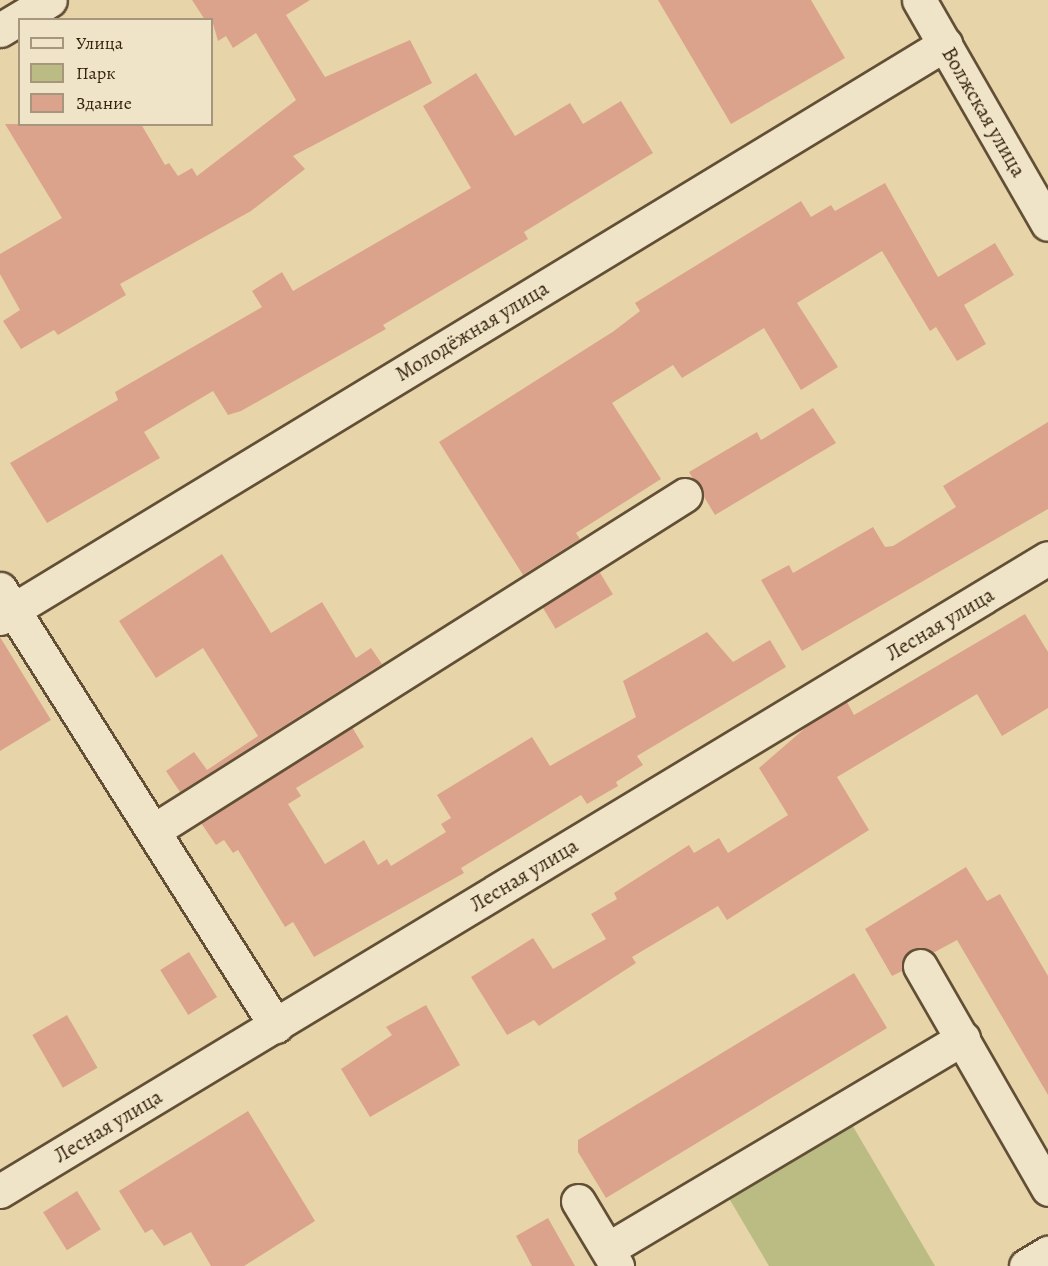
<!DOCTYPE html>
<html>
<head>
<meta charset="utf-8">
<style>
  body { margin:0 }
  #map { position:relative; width:1048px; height:1266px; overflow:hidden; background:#e7d5a9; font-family:Alegreya,serif }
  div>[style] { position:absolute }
  .green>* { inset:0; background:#bbbc84 }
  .building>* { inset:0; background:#dca38c; transform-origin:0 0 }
  .roads { filter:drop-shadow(2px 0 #624f36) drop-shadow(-2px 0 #624f36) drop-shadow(0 2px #624f36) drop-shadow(0 -2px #624f36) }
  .minor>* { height:33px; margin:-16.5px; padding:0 16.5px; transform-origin:16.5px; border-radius:16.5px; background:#efe4c7 }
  span { translate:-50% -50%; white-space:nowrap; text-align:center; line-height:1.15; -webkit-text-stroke:4.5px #efe4c7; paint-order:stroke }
  .street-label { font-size:21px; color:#35220f }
  .legend { position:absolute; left:18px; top:18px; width:195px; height:108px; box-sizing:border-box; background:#efe4c7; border:2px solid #a5967d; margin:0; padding:8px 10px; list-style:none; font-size:18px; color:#35220f }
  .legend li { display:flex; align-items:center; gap:12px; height:30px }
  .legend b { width:30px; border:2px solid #a5967d }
</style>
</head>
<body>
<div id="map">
  <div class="green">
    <i style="clip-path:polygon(851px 1123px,935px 1266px,769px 1266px,727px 1195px)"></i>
  </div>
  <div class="building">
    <i style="clip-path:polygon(192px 0,310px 0,286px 15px,325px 77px,410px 40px,432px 83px,293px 156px,305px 169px,251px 211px,120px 284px,126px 295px,58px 335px,54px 330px,21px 349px,3px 321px,20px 310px,0 274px,0 254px,62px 218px,5px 124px,141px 124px,165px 165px,169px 163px,178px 176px,192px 168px,197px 176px,296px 100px,256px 33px,233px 48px,226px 36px,218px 41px,212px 20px,205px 20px)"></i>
    <i style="clip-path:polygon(658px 0,811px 0,845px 58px,731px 124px)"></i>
    <i style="clip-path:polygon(476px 73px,515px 136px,570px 103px,583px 124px,621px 101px,653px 153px,524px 232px,528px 239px,383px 325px,386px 329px,241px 411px,228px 415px,213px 391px,144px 432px,160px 458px,47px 523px,10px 463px,118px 400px,115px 392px,262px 307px,252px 291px,282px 272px,293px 291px,471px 188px,423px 106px)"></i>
    <i style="clip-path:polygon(885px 183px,938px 277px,995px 243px,1014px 275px,964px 305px,986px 344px,957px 361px,936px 327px,930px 331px,882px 251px,797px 303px,838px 367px,801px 390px,764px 328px,682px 378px,673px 365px,612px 403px,661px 479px,576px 533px,580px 539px,523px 575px,439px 442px,614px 331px,640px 311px,635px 303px,801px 201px,811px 217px,831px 205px,835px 211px)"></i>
    <i style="clip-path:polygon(813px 408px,836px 443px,715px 515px,689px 472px,757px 432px,761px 440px)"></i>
    <i style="clip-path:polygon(1048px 422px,1048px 509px,802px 651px,761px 580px,789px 565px,793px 573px,873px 527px,885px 547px,893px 546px,956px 507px,943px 486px)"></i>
    <i style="clip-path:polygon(222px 554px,271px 633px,322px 602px,356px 658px,371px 648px,382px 664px,180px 792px,166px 771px,194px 752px,207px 770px,258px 736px,203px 648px,156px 678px,119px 621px)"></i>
    <i style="left:599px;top:571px;width:27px;height:67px;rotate:59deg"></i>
    <i style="clip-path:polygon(1025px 614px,1048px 652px,1048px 708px,1002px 736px,977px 694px,837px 777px,869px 830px,727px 920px,718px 906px,632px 957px,636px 963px,539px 1026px,534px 1020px,507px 1035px,471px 977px,533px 938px,553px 969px,606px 939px,591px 914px,617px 899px,614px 893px,689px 845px,694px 853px,719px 838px,728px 853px,788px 815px,759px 768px,811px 723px,847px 702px,854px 715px)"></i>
    <i style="clip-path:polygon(707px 632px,733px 662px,770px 640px,786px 667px,637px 756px,643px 765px,616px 782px,618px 786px,587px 804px,581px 795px,461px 868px,464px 873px,314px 957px,293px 922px,285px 927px,238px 850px,233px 853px,224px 840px,216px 845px,201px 823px,352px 727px,364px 747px,296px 788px,301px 796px,288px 804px,325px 864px,364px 840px,378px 865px,387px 859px,391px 866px,446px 832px,441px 824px,451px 818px,437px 795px,532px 737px,550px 766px,636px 717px,623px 681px)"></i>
    <i style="clip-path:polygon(0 637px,51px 720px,0 751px)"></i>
    <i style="clip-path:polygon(966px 867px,987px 901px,1000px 894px,1048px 976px,1048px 1095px,957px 940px,933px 953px,911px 950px,902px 971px,892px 976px,865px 929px)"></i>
    <i style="left:189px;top:952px;width:53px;height:34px;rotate:58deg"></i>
    <i style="clip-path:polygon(854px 973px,887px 1028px,606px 1198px,578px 1152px,578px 1140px)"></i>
    <i style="clip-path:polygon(426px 1005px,460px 1065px,370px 1117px,341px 1069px,392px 1035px,386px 1027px)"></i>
    <i style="left:67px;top:1015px;width:61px;height:40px;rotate:60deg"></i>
    <i style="clip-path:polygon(248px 1111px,315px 1221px,244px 1266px,211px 1266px,191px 1232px,164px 1246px,152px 1229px,145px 1233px,119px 1191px)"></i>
    <i style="left:77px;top:1191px;width:45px;height:40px;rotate:58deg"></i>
    <i style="clip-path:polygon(548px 1218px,575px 1266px,532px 1266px,516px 1236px)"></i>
  </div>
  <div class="roads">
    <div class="minor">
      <i style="left:919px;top:0;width:258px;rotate:60.1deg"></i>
      <i style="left:0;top:30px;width:58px;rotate:-31deg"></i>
      <i style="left:0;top:589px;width:517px;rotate:57.72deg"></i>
      <i style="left:0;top:618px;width:1106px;rotate:-31.27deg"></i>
      <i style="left:153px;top:831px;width:629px;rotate:-32.28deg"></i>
      <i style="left:920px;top:966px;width:257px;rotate:60.1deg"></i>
      <i style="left:0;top:1191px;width:1224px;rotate:-31.13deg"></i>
      <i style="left:578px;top:1201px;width:76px;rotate:59deg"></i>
      <i style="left:608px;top:1249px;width:413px;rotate:-30.7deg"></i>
      <i style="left:1026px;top:1266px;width:26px;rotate:-31deg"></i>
    </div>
  </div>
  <div class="street-label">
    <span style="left:984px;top:112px;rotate:60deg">Волжская улица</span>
    <span style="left:472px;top:331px;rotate:-31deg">Молодёжная улица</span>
    <span style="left:940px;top:624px;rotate:-31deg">Лесная улица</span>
    <span style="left:524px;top:875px;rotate:-31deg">Лесная улица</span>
    <span style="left:108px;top:1126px;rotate:-31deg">Лесная улица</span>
  </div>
  <ul class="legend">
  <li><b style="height:8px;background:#efe4c7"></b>Улица</li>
  <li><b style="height:16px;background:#bbbc84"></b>Парк</li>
  <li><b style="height:16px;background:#dca38c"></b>Здание</li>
  </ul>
</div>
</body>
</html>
